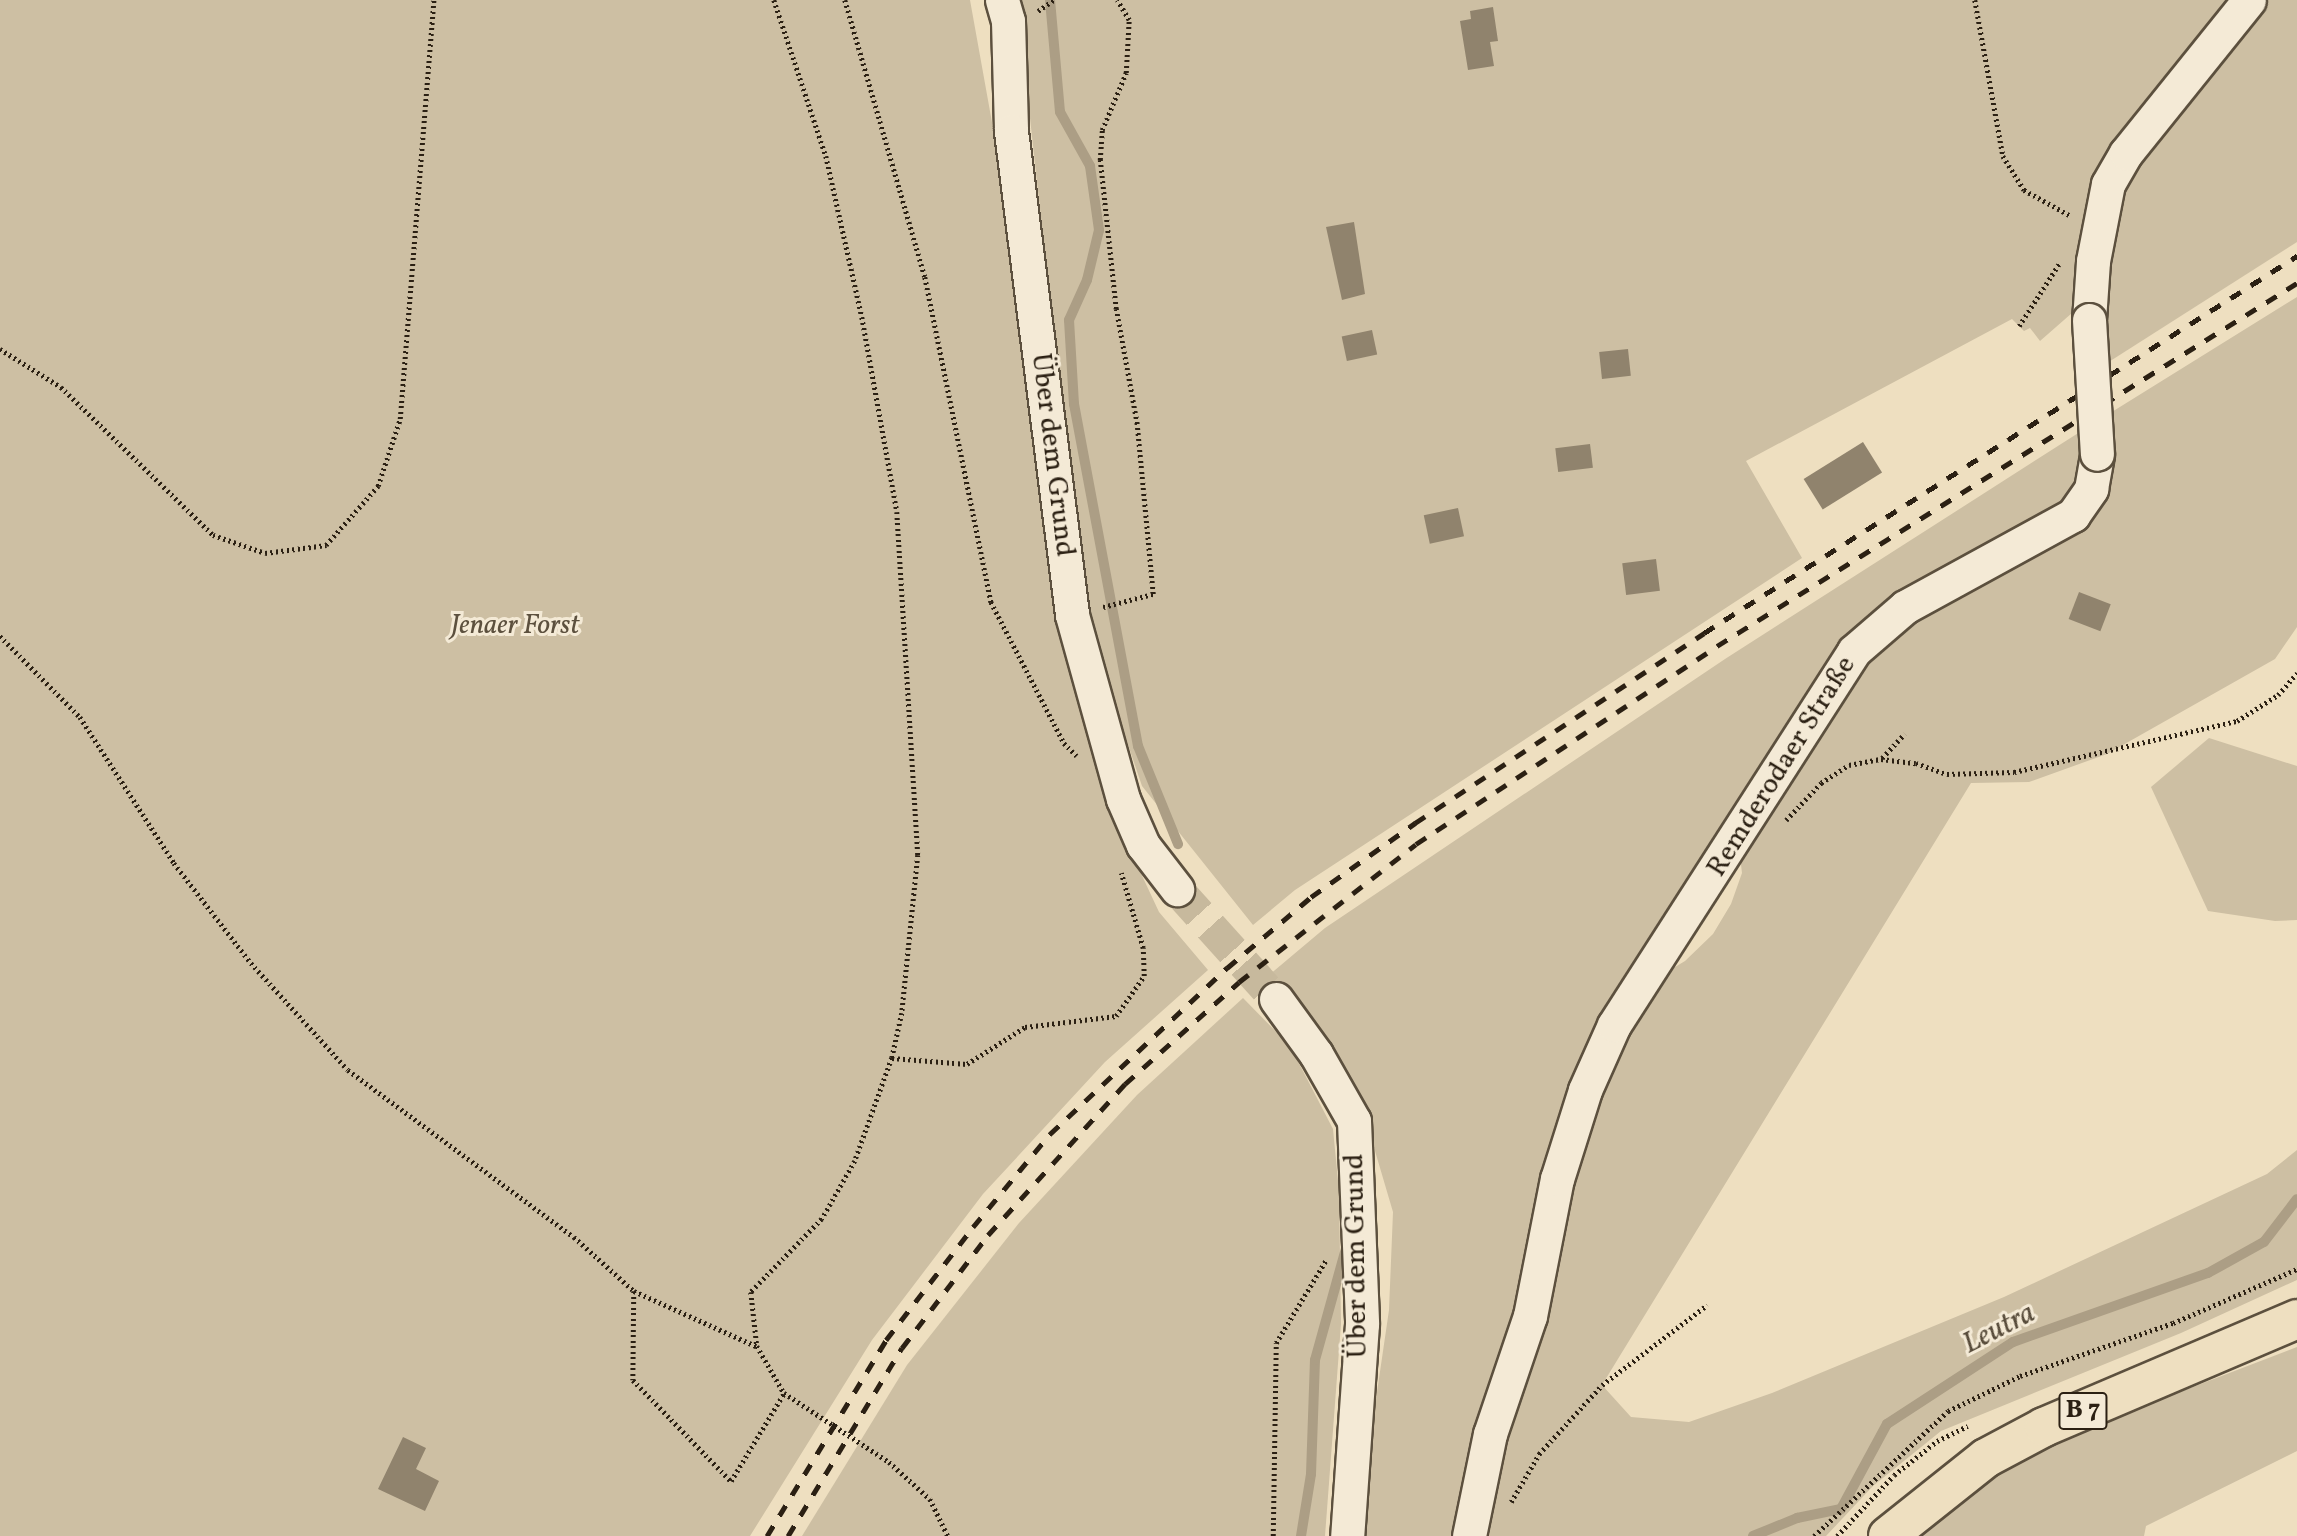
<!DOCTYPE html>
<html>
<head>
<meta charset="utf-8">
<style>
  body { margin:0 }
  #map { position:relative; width:2297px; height:1536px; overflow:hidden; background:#eedfc0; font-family:Vollkorn,serif }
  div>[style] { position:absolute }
  .green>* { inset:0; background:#cdbfa3 }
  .stream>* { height:10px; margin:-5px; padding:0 5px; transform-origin:5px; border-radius:5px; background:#ac9e85 }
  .building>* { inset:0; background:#90836d; transform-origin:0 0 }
  .minor-tunnel>* { height:33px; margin-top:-16.5px; transform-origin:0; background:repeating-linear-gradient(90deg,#c7b99d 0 33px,transparent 0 50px) }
  .path>* { height:4.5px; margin-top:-2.25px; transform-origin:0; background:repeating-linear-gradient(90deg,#2b2013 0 2px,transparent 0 5.5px) }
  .roads { filter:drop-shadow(2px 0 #5c503e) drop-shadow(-2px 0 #5c503e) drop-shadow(0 2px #5c503e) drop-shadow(0 -2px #5c503e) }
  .minor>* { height:33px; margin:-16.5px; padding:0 16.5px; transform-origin:16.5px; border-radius:16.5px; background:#f4ead6 }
  .major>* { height:38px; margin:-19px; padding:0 19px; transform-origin:19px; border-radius:19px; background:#eedfc0 }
  .rail>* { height:5px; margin-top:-2.5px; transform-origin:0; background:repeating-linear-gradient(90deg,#2b2013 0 12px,transparent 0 24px) }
  .bridges { filter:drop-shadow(2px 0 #5c503e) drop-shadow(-2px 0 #5c503e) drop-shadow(0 2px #5c503e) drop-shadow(0 -2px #5c503e) }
  .minor-bridge>* { height:33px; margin:-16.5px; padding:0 16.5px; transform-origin:16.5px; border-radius:16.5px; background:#f4ead6 }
  span { translate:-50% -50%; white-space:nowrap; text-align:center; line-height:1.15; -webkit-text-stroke:6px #f4ead6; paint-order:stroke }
  .shield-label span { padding:2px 5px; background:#f4ead6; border:2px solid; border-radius:5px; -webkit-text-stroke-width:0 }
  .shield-label { font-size:26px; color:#2b2013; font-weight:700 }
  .street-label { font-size:28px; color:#2b2013 }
  .park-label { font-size:28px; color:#5c503e; font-style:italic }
  .water-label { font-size:30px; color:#584c3b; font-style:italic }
</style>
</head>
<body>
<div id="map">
  <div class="green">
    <i style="clip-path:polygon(0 0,970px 0,993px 128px,1055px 622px,1110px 807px,1159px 912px,1208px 970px,1105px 1062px,983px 1194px,872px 1340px,750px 1536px,0 1536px)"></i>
    <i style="clip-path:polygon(1017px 0,2237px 0,2118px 148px,2080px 306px,2040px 341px,2030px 328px,2024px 331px,2012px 319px,1746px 461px,1802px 558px,1295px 890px,1253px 925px,1142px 786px,1085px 618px)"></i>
    <i style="clip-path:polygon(2261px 0,2297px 0,2297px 242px,2104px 365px,2098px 300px,2119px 189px)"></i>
    <i style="clip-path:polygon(2297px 297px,2297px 627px,2275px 659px,2107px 754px,2029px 782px,1971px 783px,1602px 1385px,1631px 1417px,1689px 1422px,1772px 1393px,2004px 1297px,2267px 1174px,2297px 1150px,2297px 1280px,2181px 1333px,1941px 1431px,1873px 1486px,1826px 1536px,1475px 1536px,1563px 1181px,1650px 982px,1685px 961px,1713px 934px,1731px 904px,1742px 873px,1739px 848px,1882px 633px,2059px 536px,2107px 415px)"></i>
    <i style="clip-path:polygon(2083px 430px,2075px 500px,1901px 602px,1625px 997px,1464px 1536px,1356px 1536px,1389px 1310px,1393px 1212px,1370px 1134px,1268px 976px,1325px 928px,1725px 659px)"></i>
    <i style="clip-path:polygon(2209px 738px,2297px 766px,2297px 920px,2275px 921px,2208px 911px,2151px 787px)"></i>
    <i style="clip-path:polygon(1243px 998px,1290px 1046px,1333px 1129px,1339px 1191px,1341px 1324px,1325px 1536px,802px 1536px,907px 1365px,1019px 1223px,1137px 1095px)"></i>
    <i style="clip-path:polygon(2297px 1347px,2297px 1451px,2146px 1526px,2144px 1536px,1919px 1536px,1969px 1495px,2052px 1441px)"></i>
  </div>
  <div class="stream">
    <i style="left:1050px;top:0;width:112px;rotate:84.9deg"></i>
    <i style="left:1060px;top:112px;width:62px;rotate:60.9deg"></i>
    <i style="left:1090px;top:166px;width:65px;rotate:82deg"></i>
    <i style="left:1099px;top:230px;width:51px;rotate:103.5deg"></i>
    <i style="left:1087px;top:280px;width:44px;rotate:114.2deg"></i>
    <i style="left:1069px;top:320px;width:84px;rotate:86.6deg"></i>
    <i style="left:1074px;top:404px;width:348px;rotate:79.4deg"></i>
    <i style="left:1138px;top:746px;width:106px;rotate:67.8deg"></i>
    <i style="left:1301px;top:1536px;width:63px;rotate:-80.8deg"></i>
    <i style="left:1311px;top:1474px;width:114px;rotate:-88deg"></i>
    <i style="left:1315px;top:1360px;width:116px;rotate:-74.5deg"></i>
    <i style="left:1753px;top:1536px;width:48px;rotate:-22.2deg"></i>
    <i style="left:1797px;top:1518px;width:45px;rotate:-11.6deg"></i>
    <i style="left:1841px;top:1509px;width:97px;rotate:-61.6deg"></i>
    <i style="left:1887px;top:1424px;width:150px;rotate:-33.1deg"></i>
    <i style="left:2013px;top:1342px;width:207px;rotate:-19.5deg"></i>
    <i style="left:2208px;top:1273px;width:64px;rotate:-29deg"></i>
    <i style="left:2264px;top:1242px;width:54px;rotate:-52.5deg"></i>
  </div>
  <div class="building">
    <i style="clip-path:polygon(1493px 7px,1498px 41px,1490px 42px,1494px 66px,1468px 70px,1460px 21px,1471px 19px,1470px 11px)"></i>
    <i style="clip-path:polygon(1354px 222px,1365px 294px,1342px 300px,1326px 227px)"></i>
    <i style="left:1372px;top:330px;width:25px;height:31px;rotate:78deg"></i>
    <i style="left:1628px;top:349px;width:27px;height:29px;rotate:84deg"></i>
    <i style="left:1863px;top:442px;width:36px;height:70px;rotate:58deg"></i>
    <i style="left:1590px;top:444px;width:24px;height:35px;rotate:83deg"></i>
    <i style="left:1458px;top:508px;width:29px;height:35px;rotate:78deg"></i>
    <i style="left:1656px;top:559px;width:32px;height:34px;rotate:83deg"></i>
    <i style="left:2079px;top:592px;width:34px;height:29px;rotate:21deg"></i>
    <i style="clip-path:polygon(403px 1437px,426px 1448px,416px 1469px,439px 1481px,425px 1511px,378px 1489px)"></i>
  </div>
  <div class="minor-tunnel">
    <i style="left:1177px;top:889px;width:148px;rotate:48deg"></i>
  </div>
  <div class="path">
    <i style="left:774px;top:0;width:164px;rotate:71.6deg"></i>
    <i style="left:826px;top:156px;width:165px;rotate:77.4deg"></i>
    <i style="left:862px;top:317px;width:198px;rotate:79.8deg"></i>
    <i style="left:897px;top:512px;width:344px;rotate:86.5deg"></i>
    <i style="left:918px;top:855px;width:159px;rotate:95.8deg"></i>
    <i style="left:902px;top:1013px;width:46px;rotate:102.5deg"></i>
    <i style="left:892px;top:1058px;width:109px;rotate:109.8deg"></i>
    <i style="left:855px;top:1161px;width:67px;rotate:119.6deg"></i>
    <i style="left:822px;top:1219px;width:102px;rotate:134.2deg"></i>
    <i style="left:751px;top:1292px;width:54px;rotate:83.7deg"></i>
    <i style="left:757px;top:1346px;width:54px;rotate:60.1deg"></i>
    <i style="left:784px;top:1393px;width:126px;rotate:33.3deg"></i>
    <i style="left:889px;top:1462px;width:55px;rotate:42.1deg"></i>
    <i style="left:930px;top:1499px;width:41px;rotate:64.1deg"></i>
    <i style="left:845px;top:0;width:288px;rotate:73.9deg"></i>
    <i style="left:925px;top:277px;width:332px;rotate:78.5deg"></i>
    <i style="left:991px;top:602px;width:159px;rotate:62.6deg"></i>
    <i style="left:1064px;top:743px;width:18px;rotate:45deg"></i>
    <i style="left:1975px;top:0;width:158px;rotate:79.8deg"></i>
    <i style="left:2003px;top:156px;width:40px;rotate:58deg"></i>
    <i style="left:2024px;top:190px;width:54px;rotate:29deg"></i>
    <i style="left:1038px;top:11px;width:19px;rotate:-35deg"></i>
    <i style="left:2019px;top:326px;width:74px;rotate:-57.2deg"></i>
    <i style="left:0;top:349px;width:72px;rotate:31.9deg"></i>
    <i style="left:61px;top:387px;width:212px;rotate:44.2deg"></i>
    <i style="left:213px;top:535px;width:55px;rotate:19.1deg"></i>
    <i style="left:265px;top:553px;width:62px;rotate:-7.5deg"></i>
    <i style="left:326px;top:545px;width:79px;rotate:-48.6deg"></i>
    <i style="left:378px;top:486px;width:71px;rotate:-71.8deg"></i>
    <i style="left:400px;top:419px;width:420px;rotate:-85.4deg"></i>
    <i style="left:1103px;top:607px;width:52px;rotate:-14.6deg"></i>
    <i style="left:1153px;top:594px;width:171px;rotate:-95.4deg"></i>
    <i style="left:1137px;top:424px;width:117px;rotate:-100.3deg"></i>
    <i style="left:1116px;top:309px;width:150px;rotate:-96.1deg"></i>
    <i style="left:1100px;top:160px;width:30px;rotate:-86deg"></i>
    <i style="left:1102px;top:130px;width:62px;rotate:-67.2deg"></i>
    <i style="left:1126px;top:73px;width:53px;rotate:-86.8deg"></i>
    <i style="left:1129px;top:20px;width:23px;rotate:-121deg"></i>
    <i style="left:0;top:636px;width:114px;rotate:45.4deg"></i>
    <i style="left:80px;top:717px;width:174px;rotate:57.2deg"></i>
    <i style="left:174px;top:863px;width:126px;rotate:52.4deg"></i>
    <i style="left:251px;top:963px;width:144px;rotate:47.8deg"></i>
    <i style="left:348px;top:1070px;width:281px;rotate:36.5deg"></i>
    <i style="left:574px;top:1237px;width:81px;rotate:42deg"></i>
    <i style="left:634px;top:1291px;width:134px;rotate:24.3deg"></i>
    <i style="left:1882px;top:758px;width:33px;rotate:-47deg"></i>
    <i style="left:1786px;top:820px;width:51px;rotate:-46.6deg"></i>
    <i style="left:1821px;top:783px;width:33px;rotate:-33deg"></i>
    <i style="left:1849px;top:765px;width:33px;rotate:-11deg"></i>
    <i style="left:1881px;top:759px;width:35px;rotate:7deg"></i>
    <i style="left:1916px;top:763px;width:33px;rotate:20deg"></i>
    <i style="left:1947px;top:774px;width:67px;rotate:-1.7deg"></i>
    <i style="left:2014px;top:772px;width:229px;rotate:-12.9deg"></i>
    <i style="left:2237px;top:721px;width:49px;rotate:-32.4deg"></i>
    <i style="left:2278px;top:695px;width:29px;rotate:-49deg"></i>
    <i style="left:892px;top:1058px;width:75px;rotate:4.6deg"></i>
    <i style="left:967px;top:1064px;width:69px;rotate:-32.5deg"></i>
    <i style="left:1025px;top:1027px;width:92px;rotate:-6.9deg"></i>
    <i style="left:1116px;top:1016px;width:49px;rotate:-55deg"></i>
    <i style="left:1144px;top:976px;width:28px;rotate:-92deg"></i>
    <i style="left:1143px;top:948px;width:78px;rotate:-106.3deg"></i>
    <i style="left:634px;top:1291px;width:89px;rotate:90.6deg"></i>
    <i style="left:633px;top:1380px;width:141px;rotate:45.9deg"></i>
    <i style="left:731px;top:1481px;width:103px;rotate:-58.9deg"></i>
    <i style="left:1511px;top:1502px;width:56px;rotate:-59.7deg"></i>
    <i style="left:1539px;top:1454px;width:93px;rotate:-47.6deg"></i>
    <i style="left:1602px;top:1385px;width:132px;rotate:-37.3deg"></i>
    <i style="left:1273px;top:1536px;width:193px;rotate:-89.1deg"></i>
    <i style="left:1276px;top:1343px;width:97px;rotate:-58.9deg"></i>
    <i style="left:1814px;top:1536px;width:183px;rotate:-43deg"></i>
    <i style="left:1948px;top:1411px;width:80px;rotate:-25.9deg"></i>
    <i style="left:2020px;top:1376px;width:162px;rotate:-19.1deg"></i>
    <i style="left:2173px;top:1323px;width:135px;rotate:-23.5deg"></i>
    <i style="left:1837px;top:1536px;width:83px;rotate:-46.9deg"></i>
    <i style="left:1894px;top:1475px;width:55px;rotate:-38.3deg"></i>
    <i style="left:1937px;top:1441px;width:34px;rotate:-26deg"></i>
  </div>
  <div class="roads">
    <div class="minor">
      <i style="left:1002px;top:0;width:22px;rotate:74deg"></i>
      <i style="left:1008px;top:21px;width:110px;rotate:88.4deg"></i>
      <i style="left:1011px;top:131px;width:488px;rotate:82.8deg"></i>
      <i style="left:1072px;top:615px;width:191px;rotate:74.5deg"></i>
      <i style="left:1123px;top:799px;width:50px;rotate:66.5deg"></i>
      <i style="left:1143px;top:845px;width:56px;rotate:52.3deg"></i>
      <i style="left:2089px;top:320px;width:59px;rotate:-86.1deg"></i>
      <i style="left:2093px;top:261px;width:78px;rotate:-79deg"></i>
      <i style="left:2108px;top:184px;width:36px;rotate:-60deg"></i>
      <i style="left:2126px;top:153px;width:196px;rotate:-51.2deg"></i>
      <i style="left:1276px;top:999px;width:68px;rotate:54deg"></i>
      <i style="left:1316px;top:1054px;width:77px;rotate:60.4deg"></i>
      <i style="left:1354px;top:1121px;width:203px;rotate:87.7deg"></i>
      <i style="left:1362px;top:1324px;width:213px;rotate:94deg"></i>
      <i style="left:1469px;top:1536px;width:104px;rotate:-78.4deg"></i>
      <i style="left:1490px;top:1434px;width:125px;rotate:-71.3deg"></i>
      <i style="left:1530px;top:1316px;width:140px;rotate:-78.9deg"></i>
      <i style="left:1557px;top:1179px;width:93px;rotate:-72.5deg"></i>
      <i style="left:1585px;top:1090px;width:71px;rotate:-66deg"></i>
      <i style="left:1614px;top:1025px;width:444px;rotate:-57.3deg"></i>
      <i style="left:1854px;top:651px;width:67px;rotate:-40.8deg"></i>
      <i style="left:1905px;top:607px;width:192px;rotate:-28.7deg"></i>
      <i style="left:2073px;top:515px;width:32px;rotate:-55deg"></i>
      <i style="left:2091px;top:489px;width:36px;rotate:-80deg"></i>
    </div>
    <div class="major">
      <i style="left:1888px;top:1536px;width:125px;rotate:-38.5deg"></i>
      <i style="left:1986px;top:1458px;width:66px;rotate:-28.1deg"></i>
      <i style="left:2044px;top:1427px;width:275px;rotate:-23.1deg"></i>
    </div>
  </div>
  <div class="rail">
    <i style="left:767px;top:1536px;width:229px;rotate:-58.7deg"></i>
    <i style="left:886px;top:1340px;width:143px;rotate:-52.4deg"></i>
    <i style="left:973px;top:1227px;width:121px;rotate:-50.4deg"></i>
    <i style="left:1050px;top:1134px;width:243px;rotate:-43.2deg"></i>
    <i style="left:1227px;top:968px;width:110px;rotate:-40.2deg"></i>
    <i style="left:1311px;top:897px;width:128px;rotate:-35.4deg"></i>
    <i style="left:1415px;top:823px;width:346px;rotate:-33.3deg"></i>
    <i style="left:1704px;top:633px;width:703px;rotate:-32.45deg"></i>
    <i style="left:788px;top:1536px;width:220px;rotate:-58.8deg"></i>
    <i style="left:902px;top:1348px;width:142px;rotate:-52.7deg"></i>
    <i style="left:988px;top:1235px;width:204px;rotate:-47.8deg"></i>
    <i style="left:1125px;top:1084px;width:153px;rotate:-41.8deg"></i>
    <i style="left:1239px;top:982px;width:224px;rotate:-37.9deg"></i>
    <i style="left:1416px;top:844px;width:360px;rotate:-33.3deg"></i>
    <i style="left:1717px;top:646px;width:684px;rotate:-32.04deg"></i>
  </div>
  <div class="bridges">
    <div class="minor-bridge">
      <i style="left:2089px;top:320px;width:134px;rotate:86.6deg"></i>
    </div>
  </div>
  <div class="shield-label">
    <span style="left:2083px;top:1411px">B 7</span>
  </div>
  <div class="street-label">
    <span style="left:1052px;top:455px;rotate:83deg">Über dem Grund</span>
    <span style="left:1782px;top:767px;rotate:-58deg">Remderodaer Straße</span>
    <span style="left:1357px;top:1256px;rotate:-91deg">Über dem Grund</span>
  </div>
  <div class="park-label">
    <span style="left:515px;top:626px">Jenaer Forst</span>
  </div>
  <div class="water-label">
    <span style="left:1999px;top:1329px;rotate:-27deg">Leutra</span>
  </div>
</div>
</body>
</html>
